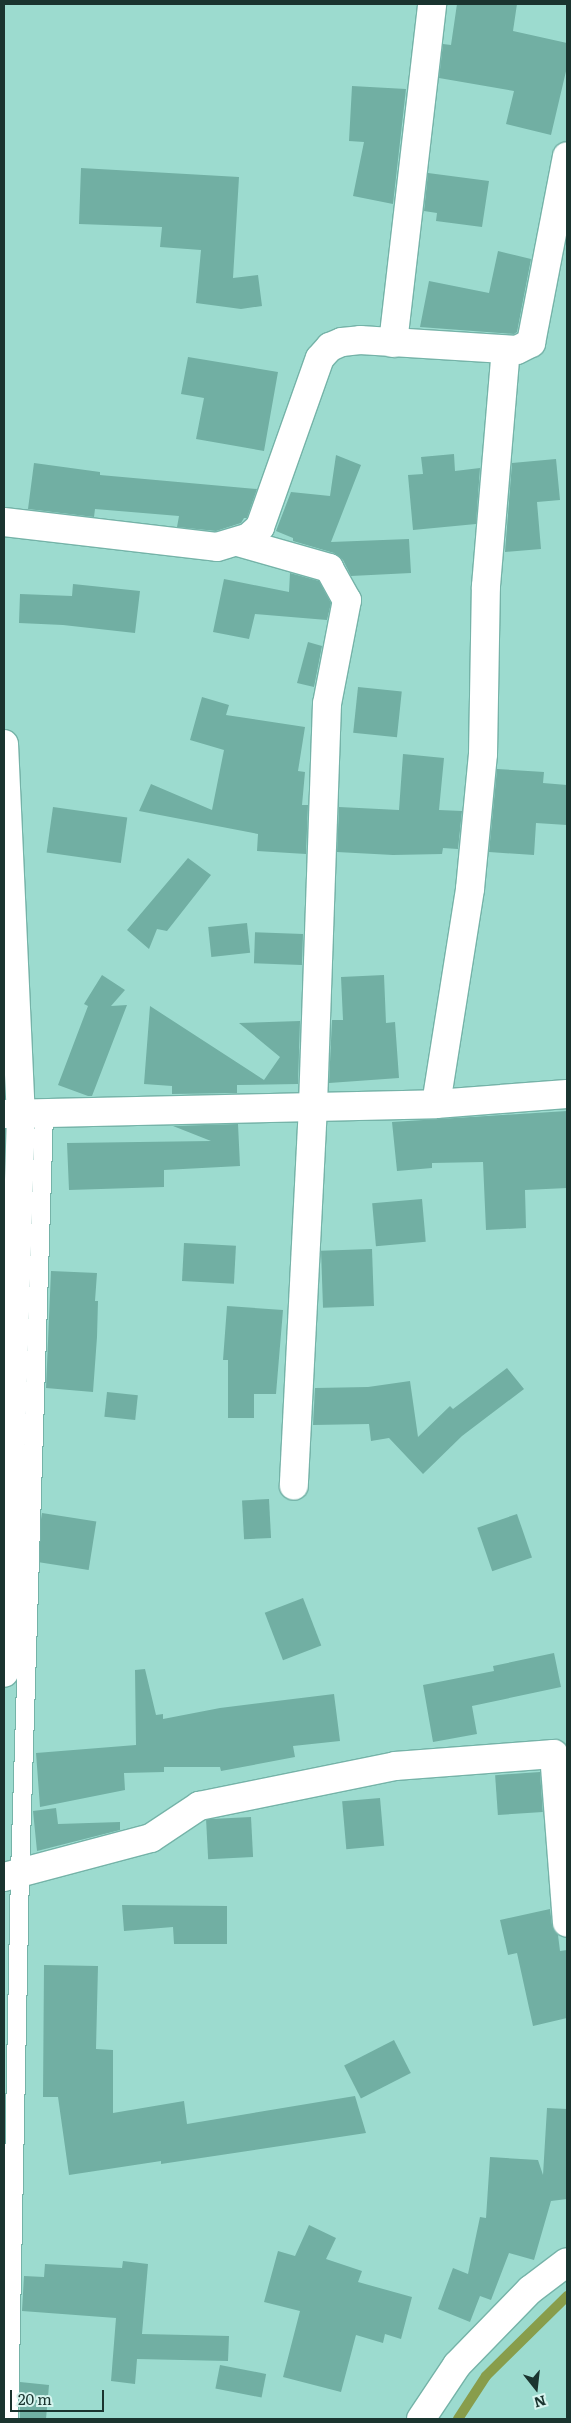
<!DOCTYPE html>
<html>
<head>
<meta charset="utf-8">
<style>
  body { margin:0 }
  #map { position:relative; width:571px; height:2423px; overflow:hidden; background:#9cdbcf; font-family:Literata,serif }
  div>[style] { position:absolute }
  .stream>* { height:10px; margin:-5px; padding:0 5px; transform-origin:5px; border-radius:5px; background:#889d4b }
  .building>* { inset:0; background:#71afa3; transform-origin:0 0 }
  .roads { filter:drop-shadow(1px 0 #75b3a8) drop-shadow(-1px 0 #75b3a8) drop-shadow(0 1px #75b3a8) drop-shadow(0 -1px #75b3a8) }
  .service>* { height:18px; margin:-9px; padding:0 9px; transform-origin:9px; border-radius:9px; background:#fff }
  .minor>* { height:28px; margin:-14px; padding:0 14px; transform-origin:14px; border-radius:14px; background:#fff }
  span { translate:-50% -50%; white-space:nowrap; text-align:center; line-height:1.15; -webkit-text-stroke:4px #d6f5ef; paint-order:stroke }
  .frame { position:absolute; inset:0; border:5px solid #1a342f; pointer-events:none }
  .north { position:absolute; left:511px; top:2363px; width:50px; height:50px; -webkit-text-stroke:4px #d6f5ef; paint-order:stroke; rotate:164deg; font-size:14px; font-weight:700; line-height:20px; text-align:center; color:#1a342f }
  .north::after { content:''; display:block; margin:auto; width:18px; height:22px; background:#1a342f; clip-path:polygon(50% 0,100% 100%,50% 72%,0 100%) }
  .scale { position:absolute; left:10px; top:2390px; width:94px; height:22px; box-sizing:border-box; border:2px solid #1a342f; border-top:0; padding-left:6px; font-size:15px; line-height:18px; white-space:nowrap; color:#1a342f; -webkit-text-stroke:4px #d6f5ef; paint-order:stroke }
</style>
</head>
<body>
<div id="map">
  <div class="stream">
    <i style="left:458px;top:2419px;width:51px;rotate:-56.9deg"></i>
    <i style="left:486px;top:2376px;width:114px;rotate:-44.6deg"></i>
  </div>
  <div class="building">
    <i style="clip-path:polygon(457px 4px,517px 4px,513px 31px,567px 43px,567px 67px,551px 135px,506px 124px,514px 91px,439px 78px,443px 44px,451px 45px)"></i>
    <i style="clip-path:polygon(352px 86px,406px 89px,393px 204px,353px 196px,364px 142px,349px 141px)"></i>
    <i style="clip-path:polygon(81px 168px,239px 177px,233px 278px,258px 275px,262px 306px,241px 309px,196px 303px,201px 250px,160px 247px,162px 227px,79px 224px)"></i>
    <i style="clip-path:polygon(428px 173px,489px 181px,482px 227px,436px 221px,437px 213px,424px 211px)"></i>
    <i style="clip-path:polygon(498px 251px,531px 259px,517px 332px,514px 334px,420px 327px,429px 281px,489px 293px)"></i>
    <i style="clip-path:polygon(188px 357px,278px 372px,264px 451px,196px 439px,204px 398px,181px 394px)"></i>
    <i style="clip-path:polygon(454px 454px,455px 471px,480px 468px,476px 524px,413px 530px,408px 475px,423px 474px,421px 457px)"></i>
    <i style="clip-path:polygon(336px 455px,361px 465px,331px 542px,409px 539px,411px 573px,351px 576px,343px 560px,334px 553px,293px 541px,293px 538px,276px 531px,291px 492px,330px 496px)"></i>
    <i style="clip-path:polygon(556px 459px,560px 500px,537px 502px,541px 549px,505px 552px,512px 463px)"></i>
    <i style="clip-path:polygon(34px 463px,100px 472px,100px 475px,257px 489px,247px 518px,244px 518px,241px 523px,216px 531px,177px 527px,179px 516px,95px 509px,94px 517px,28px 509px)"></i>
    <i style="clip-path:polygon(290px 573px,319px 581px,331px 603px,327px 620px,255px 614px,249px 639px,213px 632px,224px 579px,289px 592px)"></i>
    <i style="clip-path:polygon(73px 584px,140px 591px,135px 633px,63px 625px,19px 623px,20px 594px,72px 596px)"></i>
    <i style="clip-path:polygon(308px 642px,322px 646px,314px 687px,297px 683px)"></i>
    <i style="left:358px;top:687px;width:44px;height:46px;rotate:6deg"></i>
    <i style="clip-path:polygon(202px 697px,229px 705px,226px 715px,305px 727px,298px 771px,305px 772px,302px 805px,308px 805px,306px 854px,257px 851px,258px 834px,139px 811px,151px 784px,212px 810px,224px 750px,190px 740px)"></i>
    <i style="clip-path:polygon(403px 754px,444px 758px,439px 810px,462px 811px,458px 849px,443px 848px,442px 854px,393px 855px,337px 852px,339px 807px,399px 810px)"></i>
    <i style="clip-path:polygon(497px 769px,544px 772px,543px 783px,567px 785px,567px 825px,536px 823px,534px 855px,489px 852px)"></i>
    <i style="left:53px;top:807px;width:75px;height:46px;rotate:8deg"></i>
    <i style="clip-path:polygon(188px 858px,211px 875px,167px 931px,157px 929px,149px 949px,127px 930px)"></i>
    <i style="left:247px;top:923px;width:30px;height:39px;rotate:84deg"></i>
    <i style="left:303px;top:934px;width:31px;height:48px;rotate:92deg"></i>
    <i style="clip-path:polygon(102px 975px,125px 990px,111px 1006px,127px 1005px,92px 1096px,88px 1096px,58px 1085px,88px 1006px,84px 1004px)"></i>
    <i style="clip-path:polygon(384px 975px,386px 1023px,395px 1022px,399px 1078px,329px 1083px,332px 1020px,343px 1020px,341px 977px)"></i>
    <i style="clip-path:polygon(150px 1006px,264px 1080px,280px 1057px,239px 1023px,300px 1021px,298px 1084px,237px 1085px,237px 1093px,172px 1094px,172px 1086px,144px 1084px)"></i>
    <i style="clip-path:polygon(567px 1111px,567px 1188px,525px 1190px,526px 1228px,486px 1230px,483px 1162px,432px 1163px,432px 1168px,397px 1171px,392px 1122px)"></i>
    <i style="clip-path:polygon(238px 1124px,240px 1166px,164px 1170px,164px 1187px,69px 1190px,67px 1143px,211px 1141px,173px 1126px)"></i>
    <i style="left:422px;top:1199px;width:43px;height:50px;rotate:85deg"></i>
    <i style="left:184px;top:1243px;width:52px;height:38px;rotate:3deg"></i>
    <i style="left:372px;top:1249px;width:57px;height:51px;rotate:88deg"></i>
    <i style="clip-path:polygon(51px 1271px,97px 1273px,95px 1301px,98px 1301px,97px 1337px,93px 1392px,46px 1388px)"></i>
    <i style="clip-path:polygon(227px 1306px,283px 1310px,276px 1394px,254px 1394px,254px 1418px,228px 1418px,228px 1360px,223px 1360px)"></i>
    <i style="clip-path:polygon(507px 1368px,524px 1389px,462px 1436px,423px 1474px,389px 1438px,371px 1441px,369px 1424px,313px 1425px,315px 1388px,368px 1387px,410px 1381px,418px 1437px,450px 1406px,453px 1409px)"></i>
    <i style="left:107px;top:1392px;width:31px;height:25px;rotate:6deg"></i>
    <i style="left:269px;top:1499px;width:39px;height:27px;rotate:87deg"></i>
    <i style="left:42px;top:1513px;width:55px;height:49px;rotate:9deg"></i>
    <i style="left:517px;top:1514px;width:46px;height:42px;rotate:71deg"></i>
    <i style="left:303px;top:1598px;width:51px;height:41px;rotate:69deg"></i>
    <i style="clip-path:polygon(554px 1653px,561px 1687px,472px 1706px,477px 1734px,433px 1742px,423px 1685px,494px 1671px,493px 1666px)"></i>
    <i style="clip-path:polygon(145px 1669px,156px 1715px,163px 1714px,163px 1719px,220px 1708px,334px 1694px,340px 1741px,293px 1746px,295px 1757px,221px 1771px,220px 1767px,164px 1767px,164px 1772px,124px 1773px,125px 1790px,40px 1807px,36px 1753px,136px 1745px,135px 1670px)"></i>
    <i style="left:540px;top:1772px;width:40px;height:45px;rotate:86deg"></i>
    <i style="left:380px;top:1798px;width:48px;height:38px;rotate:85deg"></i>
    <i style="clip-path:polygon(56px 1808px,58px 1824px,120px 1822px,120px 1830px,37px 1851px,33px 1811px)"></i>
    <i style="left:251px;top:1817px;width:40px;height:45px;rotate:87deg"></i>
    <i style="clip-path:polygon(122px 1905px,227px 1906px,227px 1944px,174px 1944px,173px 1927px,124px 1931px)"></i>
    <i style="clip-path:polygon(550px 1909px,552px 1925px,558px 1935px,560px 1951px,567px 1950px,567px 2018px,533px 2026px,517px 1953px,508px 1955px,500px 1920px)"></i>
    <i style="clip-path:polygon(44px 1965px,98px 1966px,96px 2049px,113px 2050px,113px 2113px,184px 2101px,187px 2124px,355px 2096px,366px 2133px,161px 2164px,161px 2161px,69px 2175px,58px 2097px,43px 2097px)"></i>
    <i style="left:394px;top:2040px;width:37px;height:56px;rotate:63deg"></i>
    <i style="clip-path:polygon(547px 2108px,567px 2109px,567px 2199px,551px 2201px,534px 2260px,509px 2253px,491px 2300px,480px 2296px,470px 2322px,438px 2309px,453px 2268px,468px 2274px,480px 2217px,486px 2218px,490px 2157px,538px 2160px,543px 2175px)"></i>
    <i style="clip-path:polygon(309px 2225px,336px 2238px,326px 2259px,362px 2271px,358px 2282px,412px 2297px,401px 2339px,385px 2334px,383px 2343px,356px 2335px,341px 2392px,283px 2377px,300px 2311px,264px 2302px,278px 2251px,295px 2256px)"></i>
    <i style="clip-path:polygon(123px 2261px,148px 2264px,142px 2334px,229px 2336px,228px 2361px,137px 2359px,135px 2384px,111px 2381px,116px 2318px,22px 2311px,24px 2276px,44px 2277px,45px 2264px,122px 2268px)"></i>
    <i style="left:220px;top:2365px;width:47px;height:24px;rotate:11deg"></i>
    <i style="clip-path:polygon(20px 2382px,49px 2385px,46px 2419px,20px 2419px)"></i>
  </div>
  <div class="roads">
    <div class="service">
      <i style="left:9px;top:2419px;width:546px;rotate:-88.85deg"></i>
      <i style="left:20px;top:1873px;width:760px;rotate:-88.19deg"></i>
    </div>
    <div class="minor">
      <i style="left:393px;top:343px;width:341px;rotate:-83.4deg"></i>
      <i style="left:4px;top:522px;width:214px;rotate:6.7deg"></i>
      <i style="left:217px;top:547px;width:34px;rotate:-17deg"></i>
      <i style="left:249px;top:537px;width:15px;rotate:-42deg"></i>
      <i style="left:260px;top:527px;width:179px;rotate:-70.5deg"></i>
      <i style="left:320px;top:358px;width:15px;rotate:-48deg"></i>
      <i style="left:330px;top:347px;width:13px;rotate:-23deg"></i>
      <i style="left:342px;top:342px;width:18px;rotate:-6deg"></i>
      <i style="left:360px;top:340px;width:157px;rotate:3.6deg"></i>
      <i style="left:517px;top:350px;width:16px;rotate:-27deg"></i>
      <i style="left:531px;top:343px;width:190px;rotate:-79.1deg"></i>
      <i style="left:238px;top:542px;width:95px;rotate:15.9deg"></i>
      <i style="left:329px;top:568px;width:37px;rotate:61deg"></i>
      <i style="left:347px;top:600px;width:106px;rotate:100.9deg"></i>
      <i style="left:327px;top:704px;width:402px;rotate:92deg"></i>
      <i style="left:313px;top:1106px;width:380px;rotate:92.9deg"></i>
      <i style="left:4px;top:744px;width:370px;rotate:87.4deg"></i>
      <i style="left:21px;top:1114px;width:559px;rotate:91.74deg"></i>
      <i style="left:436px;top:1104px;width:218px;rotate:-81deg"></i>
      <i style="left:470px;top:889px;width:136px;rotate:-84.5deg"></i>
      <i style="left:483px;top:754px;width:168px;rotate:-89deg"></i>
      <i style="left:486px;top:586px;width:237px;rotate:-85.2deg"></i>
      <i style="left:4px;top:1114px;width:432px;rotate:-1.3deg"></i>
      <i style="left:436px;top:1104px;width:131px;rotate:-4.4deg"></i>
      <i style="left:4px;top:1877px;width:152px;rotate:-14.9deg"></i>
      <i style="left:151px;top:1838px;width:58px;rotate:-33.7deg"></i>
      <i style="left:199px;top:1806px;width:200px;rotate:-11.5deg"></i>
      <i style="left:395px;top:1766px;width:159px;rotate:-4.3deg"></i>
      <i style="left:554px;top:1754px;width:169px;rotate:85.6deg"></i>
      <i style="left:421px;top:2419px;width:65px;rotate:-56.3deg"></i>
      <i style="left:457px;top:2365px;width:105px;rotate:-45.8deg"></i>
      <i style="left:530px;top:2290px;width:46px;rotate:-37.1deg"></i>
    </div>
  </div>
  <div class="frame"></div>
  <div class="north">N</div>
  <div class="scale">20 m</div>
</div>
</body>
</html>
